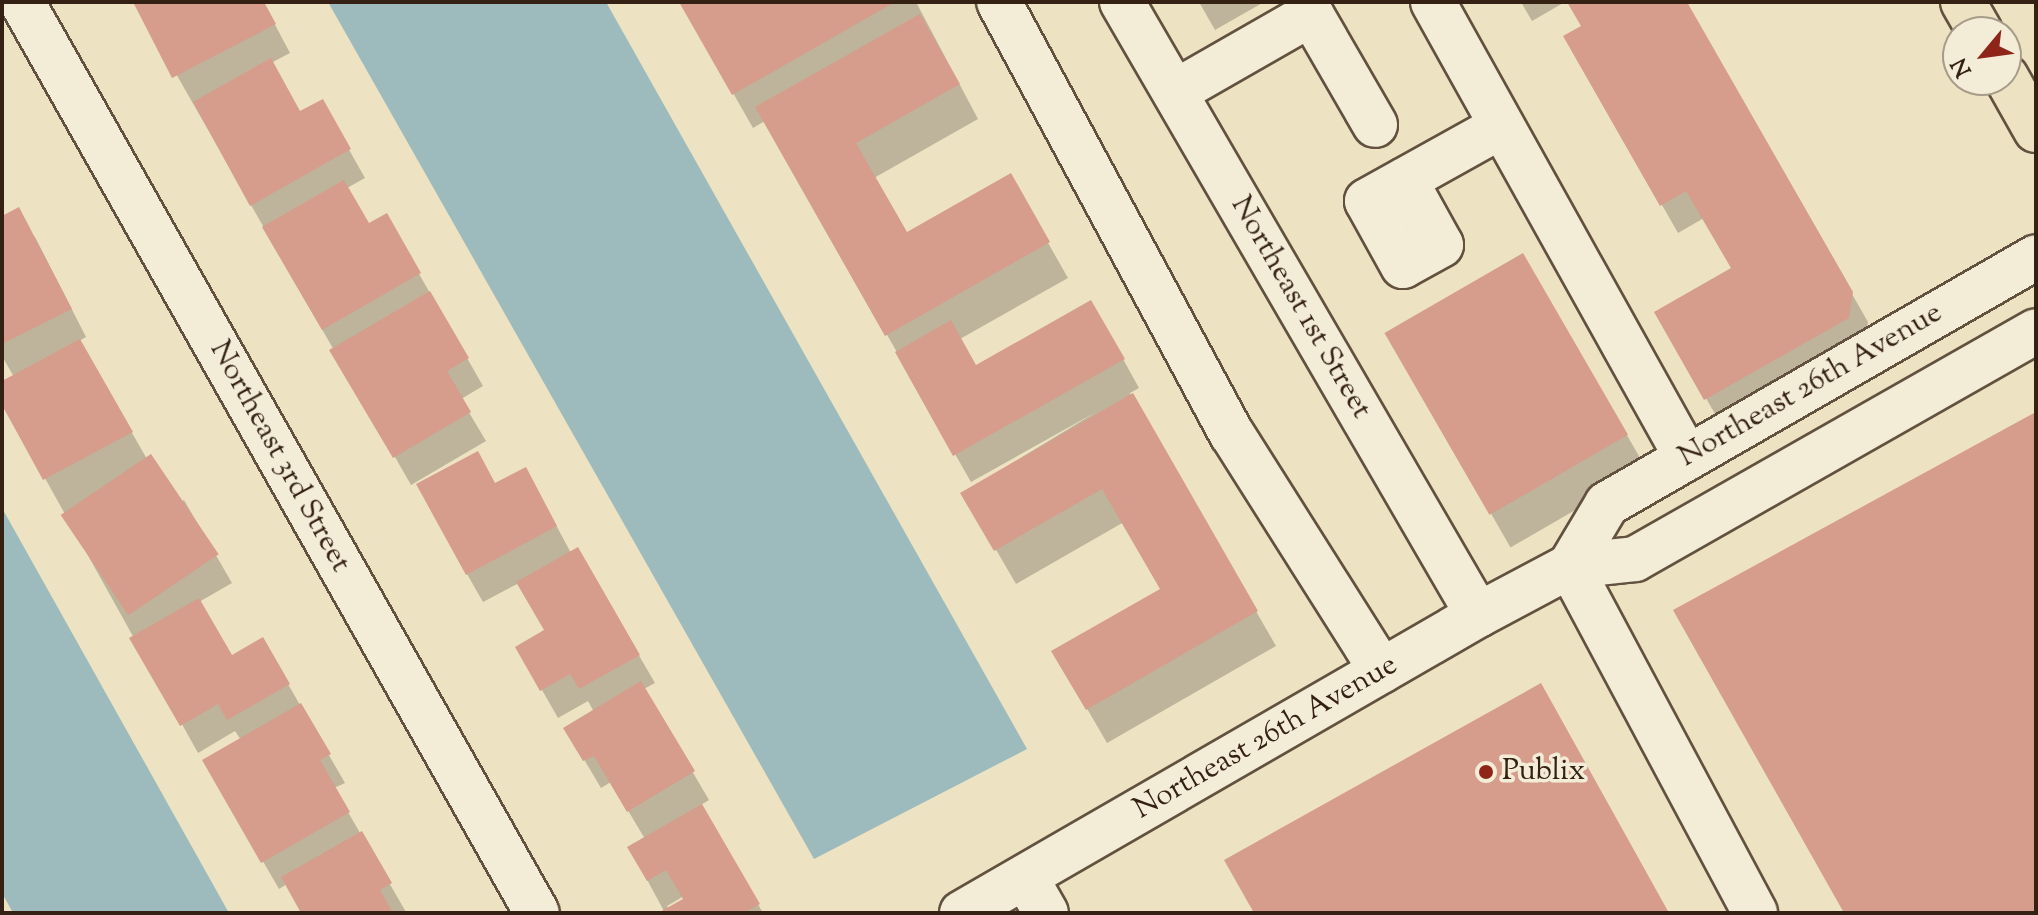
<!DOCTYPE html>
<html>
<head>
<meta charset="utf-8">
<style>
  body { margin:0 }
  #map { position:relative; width:2038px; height:915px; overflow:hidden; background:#ede2c2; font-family:"Sorts Mill Goudy",serif }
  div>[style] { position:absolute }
  .water>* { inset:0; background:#9dbbbd }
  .shadow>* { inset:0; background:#0003; transform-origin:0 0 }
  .building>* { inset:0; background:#d69c8c; transform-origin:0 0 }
  .roads { filter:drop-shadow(2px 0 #62513f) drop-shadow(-2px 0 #62513f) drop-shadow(0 2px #62513f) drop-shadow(0 -2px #62513f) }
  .minor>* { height:44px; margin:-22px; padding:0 22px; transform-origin:22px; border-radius:22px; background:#f3ecd7 }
  .major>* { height:44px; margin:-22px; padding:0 22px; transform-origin:22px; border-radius:22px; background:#ede2c2 }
  .dots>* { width:22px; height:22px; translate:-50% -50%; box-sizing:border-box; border:4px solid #f3ecd7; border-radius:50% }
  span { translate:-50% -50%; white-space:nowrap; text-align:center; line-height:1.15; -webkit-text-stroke:7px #f3ecd7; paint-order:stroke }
  .street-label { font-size:30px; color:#342113 }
  .poi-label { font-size:30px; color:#342113 }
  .left { translate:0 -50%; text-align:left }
  .frame { position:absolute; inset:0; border:4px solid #342113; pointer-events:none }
  .north { position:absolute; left:1942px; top:16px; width:80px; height:80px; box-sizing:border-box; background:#f3ecd7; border:2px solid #a79b89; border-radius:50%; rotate:241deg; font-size:22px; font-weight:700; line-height:32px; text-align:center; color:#342113 }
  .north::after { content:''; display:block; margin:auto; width:28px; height:36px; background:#8f2418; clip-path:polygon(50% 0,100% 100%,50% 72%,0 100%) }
</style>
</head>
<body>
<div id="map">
  <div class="water">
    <i style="clip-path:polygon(328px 2px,606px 2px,1027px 749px,814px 859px)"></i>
    <i style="clip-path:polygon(2px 508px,229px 913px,13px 913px,2px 893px)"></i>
  </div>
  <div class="shadow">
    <i style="clip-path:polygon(135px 2px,263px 2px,290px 53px,271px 63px,300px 114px,322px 102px,365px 178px,347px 188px,368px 226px,386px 216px,483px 386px,461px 399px,486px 441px,411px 485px)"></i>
    <i style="clip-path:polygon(681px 2px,916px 2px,978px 119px,874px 178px,907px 235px,1010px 176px,1068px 278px,960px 339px,976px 367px,1107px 330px,1139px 388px,1130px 393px,1276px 646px,1107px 743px,1054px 652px,1162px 590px,1124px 522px,1016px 584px,963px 493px,1096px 412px,971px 482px,765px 121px,753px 128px)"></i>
    <i style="clip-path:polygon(1199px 2px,1264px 2px,1215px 30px)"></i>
    <i style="clip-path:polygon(1521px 2px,1565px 2px,1532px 21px)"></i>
    <i style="clip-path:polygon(1569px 2px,1685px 2px,1868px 322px,1864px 346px,1722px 426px,1657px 313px,1733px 269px,1704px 218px,1678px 233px,1566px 37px,1583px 27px)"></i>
    <i style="clip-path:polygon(2px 218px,35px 237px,86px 337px,79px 341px,147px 459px,178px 503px,184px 500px,232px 583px,199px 602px,231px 657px,262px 639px,345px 783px,334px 788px,406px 912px,304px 913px,287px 884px,279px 889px,205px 761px,241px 740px,235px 731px,198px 753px,2px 401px,2px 383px,14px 377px,2px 356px)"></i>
    <i style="left:1523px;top:255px;width:247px;height:157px;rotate:60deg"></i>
    <i style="clip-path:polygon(evenodd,495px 485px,541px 497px,571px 553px,577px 549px,655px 683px,644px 689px,709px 800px,701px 805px,763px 913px,665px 913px,630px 848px,645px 839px,611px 782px,601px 788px,566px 729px,594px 712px,588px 701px,558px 718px,518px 648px,547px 631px,519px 583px,483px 602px,467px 574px,495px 485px,684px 896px,686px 900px,669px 910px,667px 906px,684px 896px)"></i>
  </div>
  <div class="building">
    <i style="clip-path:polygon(133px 2px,264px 2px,276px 24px,172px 78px)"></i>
    <i style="clip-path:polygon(679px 2px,895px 2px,732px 95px)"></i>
    <i style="clip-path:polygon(1567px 2px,1687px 2px,1853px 292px,1849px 318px,1704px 400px,1654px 312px,1731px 268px,1686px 191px,1660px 206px,1563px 36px,1581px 26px)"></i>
    <i style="clip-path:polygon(920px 14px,960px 84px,856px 143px,907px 232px,1011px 173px,1050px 242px,885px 336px,755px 107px)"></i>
    <i style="clip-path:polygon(271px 58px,300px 111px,323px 99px,351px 149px,250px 206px,193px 102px)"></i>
    <i style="clip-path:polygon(344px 180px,369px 223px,387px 213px,421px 273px,322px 330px,262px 227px)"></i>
    <i style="clip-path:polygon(19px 207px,72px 309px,2px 344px,2px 216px)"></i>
    <i style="left:1523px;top:253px;width:210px;height:160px;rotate:60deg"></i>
    <i style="clip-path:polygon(430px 291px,469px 358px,447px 371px,471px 412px,393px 458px,329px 350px)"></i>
    <i style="clip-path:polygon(1091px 300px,1125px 359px,953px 456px,895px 352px,951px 320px,976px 365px)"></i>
    <i style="clip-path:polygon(80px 339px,133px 432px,43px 480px,2px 405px,2px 381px)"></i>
    <i style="clip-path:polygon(1133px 393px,1258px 611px,1086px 710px,1051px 651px,1160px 589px,1102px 489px,994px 551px,960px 493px)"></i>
    <i style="clip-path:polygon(2036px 412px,2036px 913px,1844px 913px,1673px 610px)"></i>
    <i style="clip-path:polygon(478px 451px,495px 483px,526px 467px,557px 526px,466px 575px,416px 484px)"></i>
    <i style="left:151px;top:454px;width:121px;height:109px;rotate:56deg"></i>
    <i style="clip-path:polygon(578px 547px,640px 655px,579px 689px,570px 674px,540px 691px,515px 647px,544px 630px,516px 582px)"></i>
    <i style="clip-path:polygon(199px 598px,232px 655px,263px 637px,290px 684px,227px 720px,218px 704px,180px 726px,129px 638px)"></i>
    <i style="clip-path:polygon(641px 681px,695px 771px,627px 812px,594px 756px,583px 761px,563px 728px)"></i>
    <i style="clip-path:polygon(1541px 683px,1669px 913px,1254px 913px,1224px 860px)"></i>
    <i style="clip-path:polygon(301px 703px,331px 754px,320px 760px,350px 812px,261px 863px,202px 760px)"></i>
    <i style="clip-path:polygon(702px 804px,760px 904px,744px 913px,658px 913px,683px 899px,666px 870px,647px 881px,627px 847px)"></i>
    <i style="clip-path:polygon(362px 831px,392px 883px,380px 890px,393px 913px,301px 913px,281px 877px)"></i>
  </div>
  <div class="roads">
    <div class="minor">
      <i style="left:22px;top:2px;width:1046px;rotate:60.52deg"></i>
      <i style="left:999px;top:2px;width:491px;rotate:61.7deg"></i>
      <i style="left:1232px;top:434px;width:280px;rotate:57.7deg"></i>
      <i style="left:1122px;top:2px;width:709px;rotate:59.85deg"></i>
      <i style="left:1433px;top:2px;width:522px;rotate:60.88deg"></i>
      <i style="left:1175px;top:92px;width:157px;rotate:-29.8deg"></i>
      <i style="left:1311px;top:14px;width:128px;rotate:60deg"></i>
      <i style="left:1405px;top:180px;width:74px;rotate:61deg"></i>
      <i style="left:1441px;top:245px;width:43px;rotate:151.1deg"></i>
      <i style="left:1403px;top:266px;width:74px;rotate:-119deg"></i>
      <i style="left:1367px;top:201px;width:154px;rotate:-29.1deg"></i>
      <i style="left:1570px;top:566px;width:72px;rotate:-59.2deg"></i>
      <i style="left:1607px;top:504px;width:495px;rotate:-29.9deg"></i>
      <i style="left:1570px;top:566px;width:393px;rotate:61.9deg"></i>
      <i style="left:1026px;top:878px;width:40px;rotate:60.3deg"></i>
      <i style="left:962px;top:913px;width:596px;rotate:-30.01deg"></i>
      <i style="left:1478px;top:615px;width:104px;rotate:-28deg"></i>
      <i style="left:1570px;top:566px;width:65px;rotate:-6.1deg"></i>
      <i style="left:1635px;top:559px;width:461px;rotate:-29.6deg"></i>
    </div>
    <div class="major">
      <i style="left:1963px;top:2px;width:34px;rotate:60deg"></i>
      <i style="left:2006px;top:77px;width:61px;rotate:60.5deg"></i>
    </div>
  </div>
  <div class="dots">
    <i style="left:1486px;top:772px;background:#8f2418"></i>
  </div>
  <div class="street-label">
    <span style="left:1300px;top:308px;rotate:60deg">Northeast 1st Street</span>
    <span style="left:1811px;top:386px;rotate:-30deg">Northeast 26th Avenue</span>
    <span style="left:279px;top:457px;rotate:61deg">Northeast 3rd Street</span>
    <span style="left:1266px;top:738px;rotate:-30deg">Northeast 26th Avenue</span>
  </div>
  <div class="poi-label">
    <span class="left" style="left:1502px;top:772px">Publix</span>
  </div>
  <div class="frame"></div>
  <div class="north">N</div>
</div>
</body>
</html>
